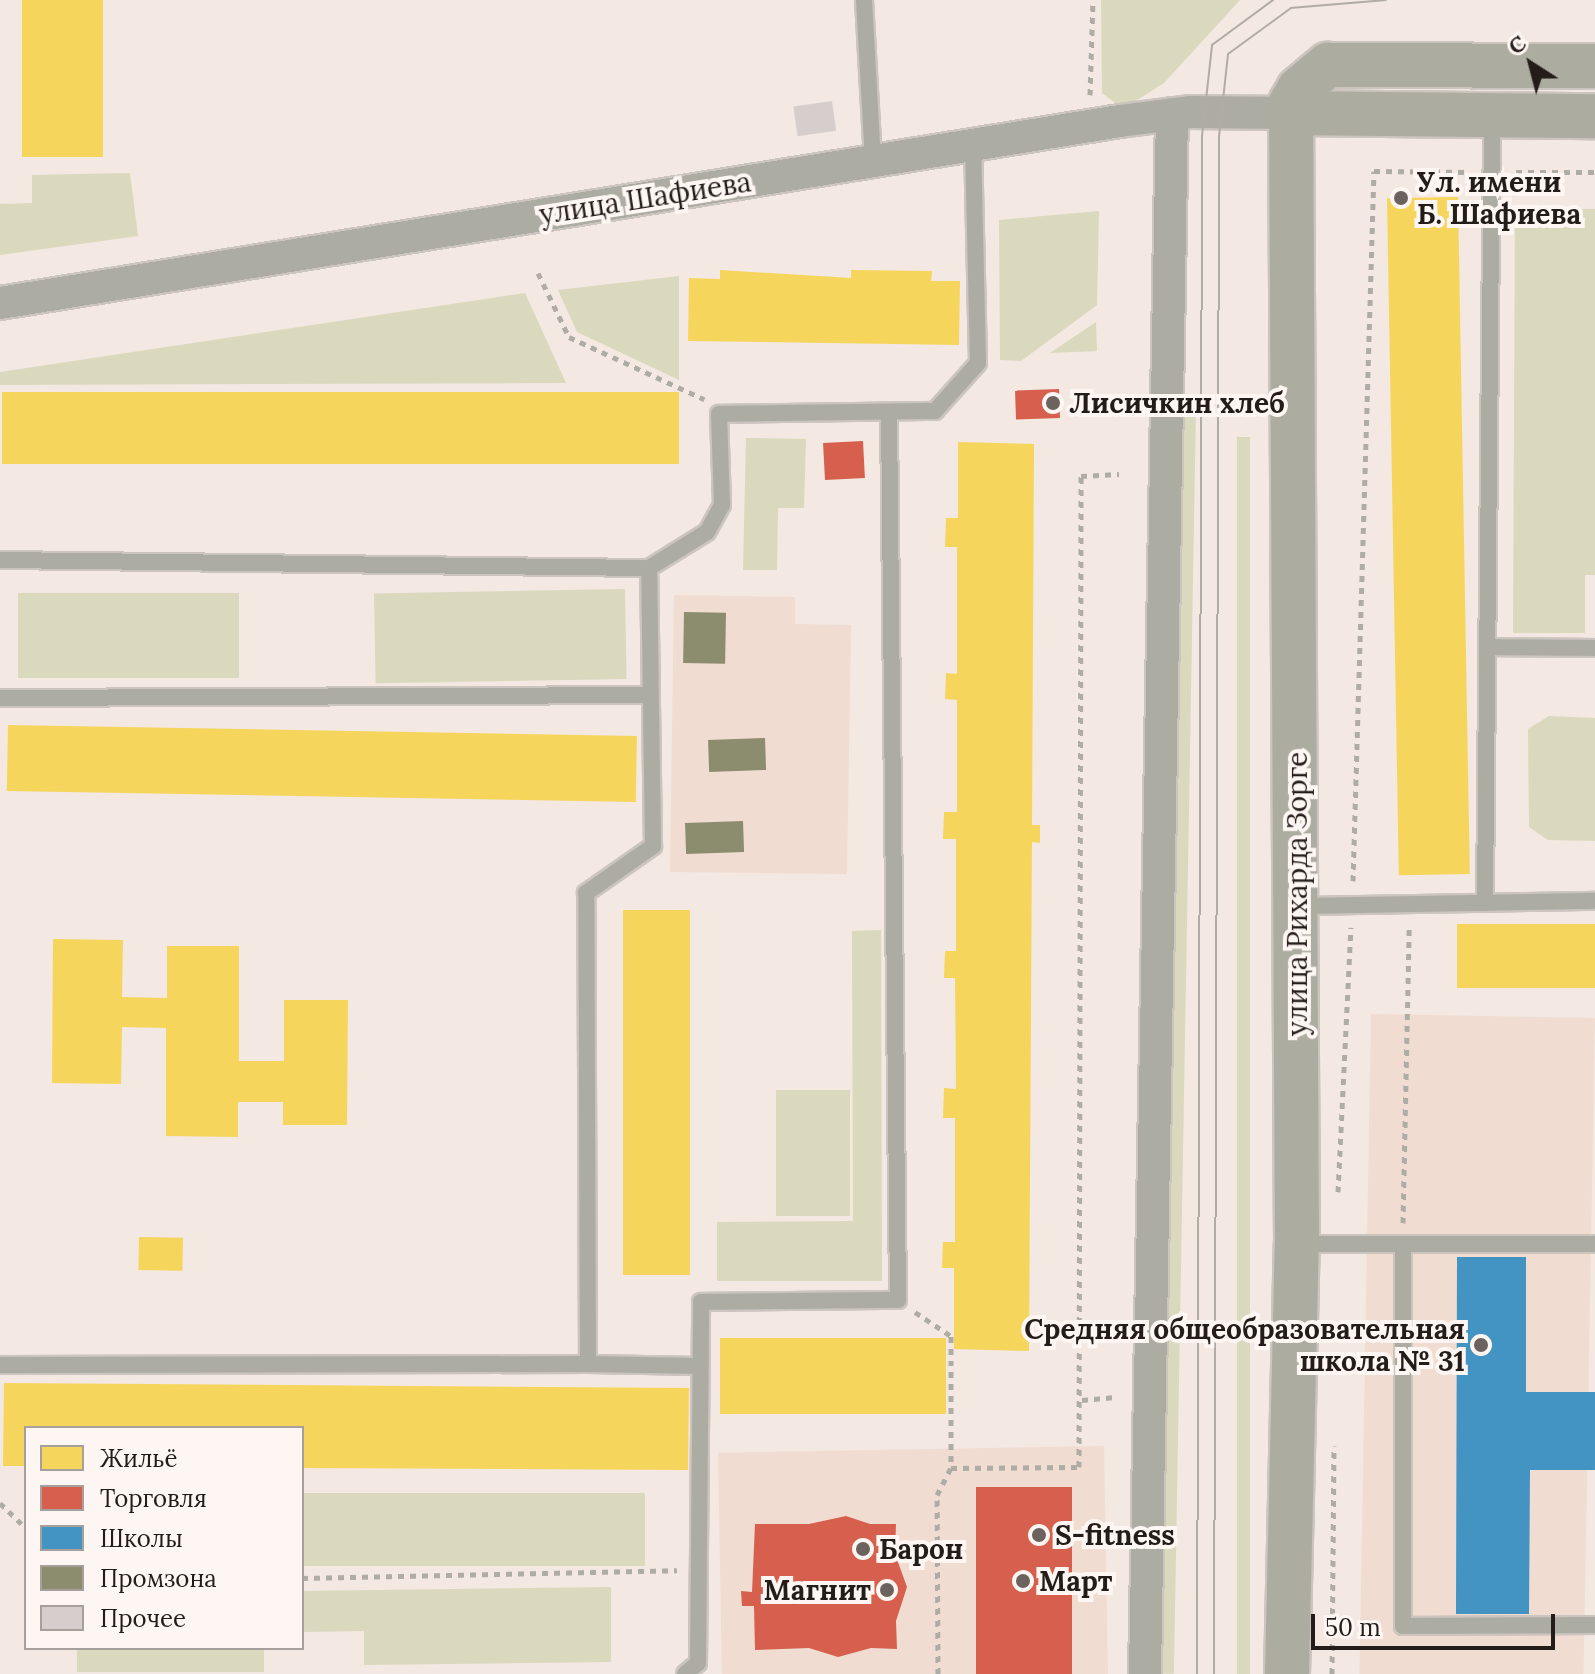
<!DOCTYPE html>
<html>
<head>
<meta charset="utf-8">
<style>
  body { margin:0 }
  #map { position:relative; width:1595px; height:1674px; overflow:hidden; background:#f3e8e2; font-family:Lora,serif }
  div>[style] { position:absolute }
  .built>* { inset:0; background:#f0dcd1; transform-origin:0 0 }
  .green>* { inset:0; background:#dad8bd; transform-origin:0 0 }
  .homes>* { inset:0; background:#f6d55c; transform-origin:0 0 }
  .shops>* { inset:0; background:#d6604d; transform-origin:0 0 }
  .schools>* { inset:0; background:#4393c3 }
  .industry>* { inset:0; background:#8c8c6e; transform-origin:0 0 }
  .building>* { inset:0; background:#d6cecd; transform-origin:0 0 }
  .path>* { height:5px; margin-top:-2.5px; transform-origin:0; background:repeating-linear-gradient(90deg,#afaca5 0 6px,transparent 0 12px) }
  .roads { filter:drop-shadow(2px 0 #ccc4bf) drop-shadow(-2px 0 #ccc4bf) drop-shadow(0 2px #ccc4bf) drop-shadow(0 -2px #ccc4bf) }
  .lane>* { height:16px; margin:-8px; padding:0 8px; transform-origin:8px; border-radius:8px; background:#adaca2 }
  .street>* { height:32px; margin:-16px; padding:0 16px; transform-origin:16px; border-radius:16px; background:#adaca2 }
  .secondary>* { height:44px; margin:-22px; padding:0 22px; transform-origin:22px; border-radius:22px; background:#adaca1 }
  .tram>* { height:2px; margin:-1px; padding:0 1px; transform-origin:1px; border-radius:1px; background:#b0aca5 }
  .dots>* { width:22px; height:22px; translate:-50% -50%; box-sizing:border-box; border:4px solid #fef6f2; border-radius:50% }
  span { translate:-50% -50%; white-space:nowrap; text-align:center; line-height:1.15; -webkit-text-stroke:8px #fef6f2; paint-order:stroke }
  .poi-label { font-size:28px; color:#231c18; font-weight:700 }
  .left { translate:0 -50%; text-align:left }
  .right { translate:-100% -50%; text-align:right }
  .street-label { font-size:28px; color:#231c18 }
  .legend { position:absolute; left:24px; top:1426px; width:280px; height:224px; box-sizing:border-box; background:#fef6f2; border:2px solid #a69f9b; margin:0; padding:10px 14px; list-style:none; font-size:24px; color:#231c18 }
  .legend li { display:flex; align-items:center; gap:16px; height:40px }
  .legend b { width:40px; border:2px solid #a69f9b }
  .north { position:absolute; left:1491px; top:24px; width:80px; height:80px; -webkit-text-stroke:6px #fef6f2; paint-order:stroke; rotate:324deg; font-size:22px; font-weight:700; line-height:32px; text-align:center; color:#231c18 }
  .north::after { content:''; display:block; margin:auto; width:28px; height:36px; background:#231c18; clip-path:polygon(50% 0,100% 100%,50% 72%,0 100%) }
  .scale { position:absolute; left:1311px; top:1614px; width:244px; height:36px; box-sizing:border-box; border:4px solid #231c18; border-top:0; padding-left:10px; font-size:24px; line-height:28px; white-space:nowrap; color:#231c18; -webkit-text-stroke:6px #fef6f2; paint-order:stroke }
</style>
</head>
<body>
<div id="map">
  <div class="built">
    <i style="clip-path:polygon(674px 595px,795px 597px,795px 624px,851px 625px,847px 874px,670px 872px)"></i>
    <i style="left:1371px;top:1014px;width:224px;height:660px;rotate:1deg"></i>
    <i style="left:1104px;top:1446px;width:228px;height:386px;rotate:89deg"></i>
  </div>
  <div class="green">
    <i style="clip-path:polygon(1101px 0,1240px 0,1164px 83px,1123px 109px,1102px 93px)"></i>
    <i style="clip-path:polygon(130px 173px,138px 236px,0 255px,0 204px,32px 203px,32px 175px)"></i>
    <i style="clip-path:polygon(1515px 209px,1595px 209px,1595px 575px,1585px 575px,1585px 633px,1513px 633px)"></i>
    <i style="clip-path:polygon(1099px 211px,1097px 305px,1021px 361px,1000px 360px,999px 220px)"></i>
    <i style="clip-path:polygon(679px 276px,679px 380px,577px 332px,558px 290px)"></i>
    <i style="clip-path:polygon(525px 293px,566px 383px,0 385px,0 372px)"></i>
    <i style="clip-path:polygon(1096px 322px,1097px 351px,1050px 353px)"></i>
    <i style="left:1196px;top:407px;width:1267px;height:21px;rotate:91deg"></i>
    <i style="left:1250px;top:437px;width:1237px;height:13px;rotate:90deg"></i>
    <i style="clip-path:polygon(746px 438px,806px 439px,804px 508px,778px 508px,777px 570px,743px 570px)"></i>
    <i style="left:625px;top:589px;width:90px;height:251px;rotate:89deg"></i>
    <i style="left:18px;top:593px;width:221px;height:85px"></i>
    <i style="clip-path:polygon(1549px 716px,1595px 718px,1595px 841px,1548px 840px,1529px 827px,1528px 729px)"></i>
    <i style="clip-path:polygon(881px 930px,882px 1281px,717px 1281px,717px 1222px,853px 1221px,852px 931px)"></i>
    <i style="left:776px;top:1090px;width:74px;height:126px"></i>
    <i style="left:302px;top:1493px;width:343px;height:73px"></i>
    <i style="clip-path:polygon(611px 1587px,611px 1662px,364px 1665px,364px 1631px,302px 1632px,302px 1591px)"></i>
    <i style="left:77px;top:1648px;width:187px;height:24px"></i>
  </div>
  <div class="homes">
    <i style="left:22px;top:0;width:81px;height:157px"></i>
    <i style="left:1458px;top:197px;width:677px;height:71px;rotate:89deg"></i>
    <i style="clip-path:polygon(720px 270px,851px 278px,851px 270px,932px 271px,931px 281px,960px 281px,959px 345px,688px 341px,689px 278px,720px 279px)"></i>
    <i style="left:2px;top:392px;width:677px;height:72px"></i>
    <i style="clip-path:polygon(958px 442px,1034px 444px,1032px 825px,1040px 825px,1040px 843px,1032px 842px,1029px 1351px,954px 1349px,954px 1268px,942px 1268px,943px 1242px,955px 1242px,955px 1118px,943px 1118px,944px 1088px,956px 1089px,955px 978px,944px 978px,945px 951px,956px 951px,956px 839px,943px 839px,944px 812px,957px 812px,957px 700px,945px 699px,946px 673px,957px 674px,957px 547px,945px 547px,946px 518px,958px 518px)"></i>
    <i style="left:8px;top:725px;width:629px;height:66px;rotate:1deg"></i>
    <i style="left:623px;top:910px;width:67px;height:365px"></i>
    <i style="left:1457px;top:924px;width:138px;height:64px"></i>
    <i style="clip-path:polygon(53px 939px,123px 940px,122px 997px,167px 998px,167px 946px,239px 946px,239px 1061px,284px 1061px,284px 1000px,348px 1000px,347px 1125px,283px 1125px,283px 1102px,238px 1102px,238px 1137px,166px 1136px,166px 1028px,122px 1027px,121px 1084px,52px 1083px)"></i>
    <i style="left:139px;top:1237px;width:44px;height:33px;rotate:1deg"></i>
    <i style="left:720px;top:1338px;width:226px;height:76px"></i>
    <i style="clip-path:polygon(4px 1383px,689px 1388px,688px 1470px,302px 1468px,302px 1428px,26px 1428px,26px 1466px,3px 1466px)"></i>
  </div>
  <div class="shops">
    <i style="left:1059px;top:389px;width:29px;height:44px;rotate:88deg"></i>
    <i style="left:863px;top:441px;width:37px;height:40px;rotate:87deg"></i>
    <i style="left:976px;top:1487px;width:96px;height:187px"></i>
    <i style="clip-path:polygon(846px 1516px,870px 1524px,896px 1524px,895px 1554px,907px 1587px,896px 1621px,897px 1649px,871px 1648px,838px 1657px,809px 1648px,755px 1650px,754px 1606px,742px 1606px,741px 1591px,752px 1592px,755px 1524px,809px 1524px)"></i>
  </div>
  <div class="schools">
    <i style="clip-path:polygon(1457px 1257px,1526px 1257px,1526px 1392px,1595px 1392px,1595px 1470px,1530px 1470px,1529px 1614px,1456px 1614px)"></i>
  </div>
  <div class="industry">
    <i style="left:684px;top:612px;width:42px;height:51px;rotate:1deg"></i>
    <i style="left:765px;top:738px;width:32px;height:57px;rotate:88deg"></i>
    <i style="left:743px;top:821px;width:31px;height:58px;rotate:88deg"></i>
  </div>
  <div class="building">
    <i style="left:832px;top:101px;width:30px;height:39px;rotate:82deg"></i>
  </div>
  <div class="path">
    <i style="left:1090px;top:95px;width:95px;rotate:-88.2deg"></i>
    <i style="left:1516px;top:172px;width:79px"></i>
    <i style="left:538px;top:273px;width:71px;rotate:64.2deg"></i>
    <i style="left:569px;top:337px;width:149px;rotate:24.7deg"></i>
    <i style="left:1353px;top:881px;width:710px;rotate:-88.31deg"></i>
    <i style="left:1374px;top:171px;width:96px;rotate:0.6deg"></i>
    <i style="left:1338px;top:1192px;width:265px;rotate:-87.2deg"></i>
    <i style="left:1403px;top:1223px;width:298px;rotate:-88.8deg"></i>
    <i style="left:915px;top:1312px;width:43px;rotate:33.7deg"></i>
    <i style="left:951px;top:1336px;width:132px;rotate:90deg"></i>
    <i style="left:1082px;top:1400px;width:34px;rotate:-5deg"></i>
    <i style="left:0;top:1503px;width:36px;rotate:44deg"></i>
    <i style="left:302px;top:1578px;width:375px;rotate:-1.2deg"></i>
    <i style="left:938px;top:1674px;width:179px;rotate:-90.3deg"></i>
    <i style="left:937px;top:1495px;width:30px;rotate:-63deg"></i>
    <i style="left:951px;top:1468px;width:128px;rotate:-0.4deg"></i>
    <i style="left:1079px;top:1467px;width:991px;rotate:-89.88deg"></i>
    <i style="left:1081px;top:476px;width:38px;rotate:-3deg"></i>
    <i style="left:1332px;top:1674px;width:228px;rotate:-89.5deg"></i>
  </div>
  <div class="roads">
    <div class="lane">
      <i style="left:864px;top:0;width:161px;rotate:86.8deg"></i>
      <i style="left:0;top:560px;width:649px;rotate:0.71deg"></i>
      <i style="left:649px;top:568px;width:68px;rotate:-31.8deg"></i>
      <i style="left:707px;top:532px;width:31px;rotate:-61deg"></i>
      <i style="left:722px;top:505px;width:91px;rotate:-91.9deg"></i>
      <i style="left:719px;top:414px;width:216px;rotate:-0.8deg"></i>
      <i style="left:935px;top:411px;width:64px;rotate:-48.1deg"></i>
      <i style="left:978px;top:363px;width:219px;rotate:-91.3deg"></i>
      <i style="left:1488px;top:647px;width:107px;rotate:0.5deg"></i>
      <i style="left:0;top:698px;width:650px;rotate:-0.26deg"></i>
      <i style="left:1485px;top:903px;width:786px;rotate:-89.49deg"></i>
      <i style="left:1298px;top:906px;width:297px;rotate:-1deg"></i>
      <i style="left:1299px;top:1244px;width:296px"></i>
      <i style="left:1403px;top:1244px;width:382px;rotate:90deg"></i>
      <i style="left:1403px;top:1626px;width:192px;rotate:-0.3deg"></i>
      <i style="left:588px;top:1364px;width:112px;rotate:1deg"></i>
      <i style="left:0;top:1365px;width:588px;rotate:-0.1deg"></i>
      <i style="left:588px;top:1364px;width:471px;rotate:-90.2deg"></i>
      <i style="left:586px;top:893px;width:82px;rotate:-35deg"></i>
      <i style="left:653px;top:846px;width:278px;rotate:-90.8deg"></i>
      <i style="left:685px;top:1674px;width:17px;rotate:-40deg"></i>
      <i style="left:698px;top:1663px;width:361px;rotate:-89.5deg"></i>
      <i style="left:701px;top:1302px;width:197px;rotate:-0.6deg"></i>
      <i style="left:898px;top:1300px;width:888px;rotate:-90.58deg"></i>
    </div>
    <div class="street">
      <i style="left:0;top:303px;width:1135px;rotate:-9.23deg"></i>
      <i style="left:1120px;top:121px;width:72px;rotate:-7.2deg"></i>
      <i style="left:1191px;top:112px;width:100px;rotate:0.6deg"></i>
      <i style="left:1145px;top:1674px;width:1560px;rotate:-89.01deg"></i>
    </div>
    <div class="secondary">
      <i style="left:1291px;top:113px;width:304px;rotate:0.6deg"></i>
      <i style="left:1287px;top:1674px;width:430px;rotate:-88.7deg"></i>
      <i style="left:1297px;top:1244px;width:1141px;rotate:-90.3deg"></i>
      <i style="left:1291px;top:103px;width:16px;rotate:-60deg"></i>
      <i style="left:1299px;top:89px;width:38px;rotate:-40deg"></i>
      <i style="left:1328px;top:65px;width:267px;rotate:0.2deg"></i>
    </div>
  </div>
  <div class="tram">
    <i style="left:1197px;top:1674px;width:1538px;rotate:-89.81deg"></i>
    <i style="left:1202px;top:136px;width:92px;rotate:-83.7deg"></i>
    <i style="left:1212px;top:45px;width:76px;rotate:-36.4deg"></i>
    <i style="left:1214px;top:1674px;width:1537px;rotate:-89.81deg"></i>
    <i style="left:1219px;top:137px;width:83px;rotate:-83.8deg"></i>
    <i style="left:1228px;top:54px;width:78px;rotate:-36.1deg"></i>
    <i style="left:1291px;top:8px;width:95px;rotate:-4.8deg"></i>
  </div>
  <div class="dots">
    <i style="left:1401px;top:198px;background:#6c635f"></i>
    <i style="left:1053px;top:403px;background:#6c635f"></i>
    <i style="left:1481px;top:1345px;background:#6c635f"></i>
    <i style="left:1039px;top:1535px;background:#6c635f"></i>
    <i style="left:863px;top:1549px;background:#6c635f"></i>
    <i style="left:1023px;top:1581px;background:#6c635f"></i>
    <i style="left:887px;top:1590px;background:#6c635f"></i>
  </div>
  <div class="poi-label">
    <span class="left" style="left:1417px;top:198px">Ул. имени<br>Б. Шафиева</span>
    <span class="left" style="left:1069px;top:403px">Лисичкин хлеб</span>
    <span class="right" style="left:1465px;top:1345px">Средняя общеобразовательная<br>школа № 31</span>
    <span class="left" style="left:1055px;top:1535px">S-fitness</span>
    <span class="left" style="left:879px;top:1549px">Барон</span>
    <span class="left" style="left:1039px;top:1581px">Март</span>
    <span class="right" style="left:871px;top:1590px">Магнит</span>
  </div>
  <div class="street-label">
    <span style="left:645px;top:198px;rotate:-9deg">улица Шафиева</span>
    <span style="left:1297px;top:894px;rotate:-90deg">улица Рихарда Зорге</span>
  </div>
  <ul class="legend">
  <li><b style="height:22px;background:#f6d55c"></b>Жильё</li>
  <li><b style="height:22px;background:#d6604d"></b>Торговля</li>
  <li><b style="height:22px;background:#4393c3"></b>Школы</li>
  <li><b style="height:22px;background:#8c8c6e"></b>Промзона</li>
  <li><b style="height:22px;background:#d6cecd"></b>Прочее</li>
  </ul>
  <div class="north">С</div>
  <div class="scale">50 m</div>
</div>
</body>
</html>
